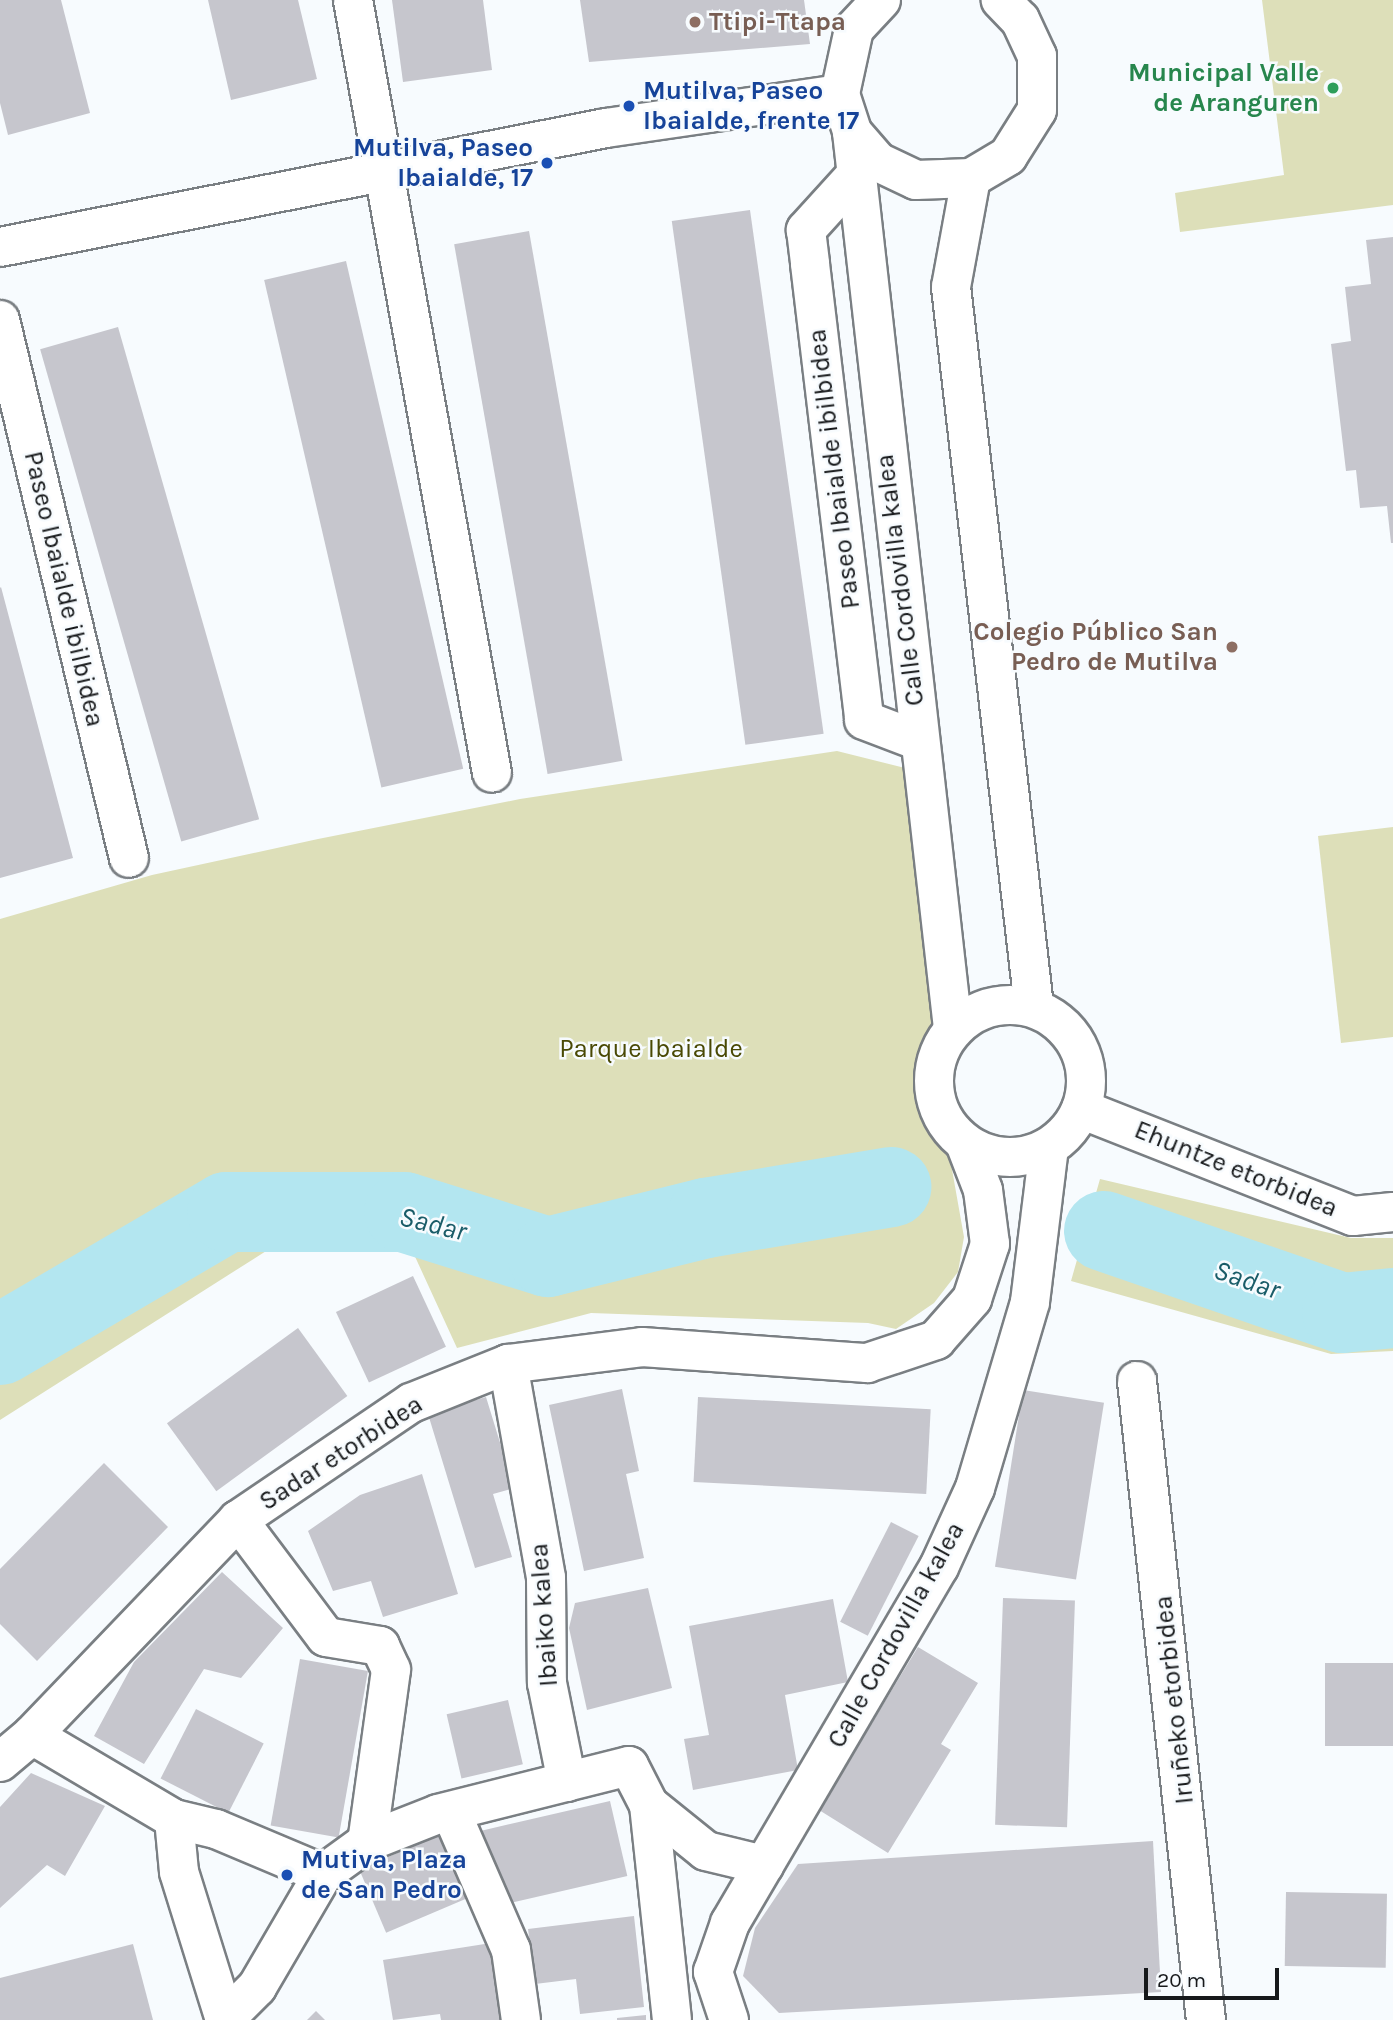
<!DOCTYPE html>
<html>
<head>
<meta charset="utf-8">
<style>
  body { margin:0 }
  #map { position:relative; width:1393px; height:2020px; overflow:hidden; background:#f7fbfe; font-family:Karla,sans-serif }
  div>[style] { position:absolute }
  .green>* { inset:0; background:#dddfb9 }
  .river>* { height:80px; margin:-40px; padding:0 40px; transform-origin:40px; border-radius:40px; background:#b3e6f0 }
  .building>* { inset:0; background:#c6c6cd; transform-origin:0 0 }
  .roads { filter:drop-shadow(2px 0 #7a7f83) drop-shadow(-2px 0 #7a7f83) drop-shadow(0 2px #7a7f83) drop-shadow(0 -2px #7a7f83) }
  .minor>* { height:38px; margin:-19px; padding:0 19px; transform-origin:19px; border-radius:19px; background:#fff }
  .minor>.ring { margin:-19px; padding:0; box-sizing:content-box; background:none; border:38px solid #fff; border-radius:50% }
  .dots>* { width:19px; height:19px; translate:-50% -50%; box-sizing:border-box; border:4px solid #f7fbfe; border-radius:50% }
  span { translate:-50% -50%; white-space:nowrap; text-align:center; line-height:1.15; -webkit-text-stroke:5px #f7fbfe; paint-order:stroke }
  .education-label { font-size:26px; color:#785e54; font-weight:700 }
  .left { translate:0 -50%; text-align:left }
  .right { translate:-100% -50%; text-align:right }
  .leisure-label { font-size:26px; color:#27864d; font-weight:700 }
  .transit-label { font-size:26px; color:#164399; font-weight:700 }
  .street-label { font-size:26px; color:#17191b }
  .park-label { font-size:26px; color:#494904 }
  .water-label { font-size:28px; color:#195c68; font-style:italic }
  .scale { position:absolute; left:1144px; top:1968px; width:135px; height:32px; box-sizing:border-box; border:4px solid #17191b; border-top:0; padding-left:9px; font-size:21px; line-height:24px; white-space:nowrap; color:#17191b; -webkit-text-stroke:5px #f7fbfe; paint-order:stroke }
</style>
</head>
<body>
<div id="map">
  <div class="green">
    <i style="clip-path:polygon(1262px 0,1393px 0,1393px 205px,1180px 232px,1175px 193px,1284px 175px)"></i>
    <i style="clip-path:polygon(837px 751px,909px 769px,935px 1017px,917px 1062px,914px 1099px,948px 1147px,964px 1237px,958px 1272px,934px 1303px,896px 1329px,868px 1323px,591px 1313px,457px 1348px,406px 1237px,339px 1223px,274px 1246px,0 1420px,0 919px,152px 875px,318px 839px,520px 799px)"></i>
    <i style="clip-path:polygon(1393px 827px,1393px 1037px,1341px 1043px,1318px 836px)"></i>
    <i style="clip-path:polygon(1100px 1179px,1351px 1238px,1393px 1238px,1393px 1351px,1331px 1354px,1071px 1281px)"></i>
  </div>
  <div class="river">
    <i style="left:1104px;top:1231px;width:252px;rotate:19deg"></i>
    <i style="left:1342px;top:1313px;width:51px;rotate:-5.6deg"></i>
    <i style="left:0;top:1345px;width:263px;rotate:-30.4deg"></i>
    <i style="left:227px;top:1212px;width:177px"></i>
    <i style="left:404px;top:1212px;width:151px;rotate:17.4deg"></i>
    <i style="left:548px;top:1257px;width:163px;rotate:-13.9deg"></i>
    <i style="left:706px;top:1218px;width:188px;rotate:-9.5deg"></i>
  </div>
  <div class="building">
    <i style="clip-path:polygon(0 0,61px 0,90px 113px,8px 135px,0 103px)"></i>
    <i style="clip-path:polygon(208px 0,298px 0,317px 79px,231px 100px)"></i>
    <i style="clip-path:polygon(392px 0,483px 0,492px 70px,403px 82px)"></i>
    <i style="clip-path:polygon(580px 0,804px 0,810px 44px,589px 62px)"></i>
    <i style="left:750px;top:210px;width:529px;height:79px;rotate:82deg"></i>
    <i style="left:529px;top:231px;width:538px;height:76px;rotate:80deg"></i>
    <i style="clip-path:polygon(1393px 237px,1393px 543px,1391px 543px,1387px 506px,1360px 508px,1356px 470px,1346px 471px,1331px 344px,1351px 341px,1345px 287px,1371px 284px,1366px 240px)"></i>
    <i style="left:346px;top:261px;width:521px;height:84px;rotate:77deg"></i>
    <i style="left:118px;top:327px;width:512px;height:81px;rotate:74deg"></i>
    <i style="clip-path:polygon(1px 587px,73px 858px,0 878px,0 588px)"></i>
    <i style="left:413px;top:1276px;width:78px;height:85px;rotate:65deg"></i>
    <i style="left:298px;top:1328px;width:84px;height:162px;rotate:54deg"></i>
    <i style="clip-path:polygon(622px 1389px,639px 1471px,626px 1474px,644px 1558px,584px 1571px,549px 1405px)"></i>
    <i style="left:1023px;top:1390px;width:82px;height:179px;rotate:9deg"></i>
    <i style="clip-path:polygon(486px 1397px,514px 1488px,493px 1494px,512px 1557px,475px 1568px,428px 1414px)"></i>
    <i style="left:698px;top:1397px;width:233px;height:85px;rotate:3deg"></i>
    <i style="clip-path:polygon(104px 1463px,168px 1527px,37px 1661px,0 1624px,0 1569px)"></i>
    <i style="clip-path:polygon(422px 1474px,458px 1594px,383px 1617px,371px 1581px,333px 1591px,308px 1531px,360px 1495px)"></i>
    <i style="left:891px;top:1522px;width:31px;height:112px;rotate:27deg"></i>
    <i style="clip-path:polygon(222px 1572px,283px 1628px,241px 1678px,204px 1669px,144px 1764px,94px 1736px,134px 1662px)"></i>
    <i style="clip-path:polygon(648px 1588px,672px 1688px,587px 1710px,569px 1628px,575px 1603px)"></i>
    <i style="left:1003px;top:1598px;width:72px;height:227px;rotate:2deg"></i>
    <i style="clip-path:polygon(833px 1599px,848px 1682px,785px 1695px,798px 1770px,693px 1790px,684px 1739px,709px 1735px,689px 1626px)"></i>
    <i style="clip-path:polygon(918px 1647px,978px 1683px,941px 1744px,951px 1750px,888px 1853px,819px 1810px)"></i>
    <i style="left:300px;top:1659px;width:69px;height:169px;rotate:10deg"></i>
    <i style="left:1325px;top:1663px;width:68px;height:83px"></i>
    <i style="left:508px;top:1700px;width:66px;height:63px;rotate:77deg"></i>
    <i style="left:196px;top:1709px;width:76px;height:78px;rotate:27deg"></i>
    <i style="clip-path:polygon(31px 1773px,105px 1806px,65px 1876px,47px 1865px,0 1908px,0 1807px)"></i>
    <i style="left:610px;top:1801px;width:77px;height:132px;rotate:77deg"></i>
    <i style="left:442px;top:1834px;width:69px;height:90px;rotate:67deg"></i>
    <i style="clip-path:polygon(1153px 1841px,1161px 1992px,779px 2013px,743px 1976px,755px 1928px,798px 1864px)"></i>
    <i style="left:1286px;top:1892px;width:101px;height:74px;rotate:1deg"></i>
    <i style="clip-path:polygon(634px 1916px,644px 2007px,580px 2014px,576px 1979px,535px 1984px,528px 1929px)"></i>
    <i style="clip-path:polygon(491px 1943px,504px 2020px,441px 2020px,440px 2014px,393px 2020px,383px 1960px)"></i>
    <i style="clip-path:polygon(133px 1944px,153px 2020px,0 2020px,0 1978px)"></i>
    <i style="clip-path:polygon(316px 2011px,325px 2020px,307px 2020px)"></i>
    <i style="clip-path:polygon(646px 2015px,646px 2020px,617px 2020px,617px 2018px)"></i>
  </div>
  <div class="roads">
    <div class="minor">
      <i style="left:353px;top:0;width:785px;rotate:79.81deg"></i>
      <i style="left:881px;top:0;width:40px;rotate:133deg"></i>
      <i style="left:854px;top:29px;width:66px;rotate:102.2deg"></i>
      <i style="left:840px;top:94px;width:40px;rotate:72deg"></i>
      <i style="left:852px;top:132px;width:40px;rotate:49deg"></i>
      <i style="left:878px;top:162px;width:42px;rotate:25.3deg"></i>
      <i style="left:916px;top:180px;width:55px;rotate:-2.1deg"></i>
      <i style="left:971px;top:178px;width:43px;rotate:-30.7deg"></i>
      <i style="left:1008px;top:156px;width:54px;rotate:-57.8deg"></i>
      <i style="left:1037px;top:110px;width:54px;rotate:-90deg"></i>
      <i style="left:1037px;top:56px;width:40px;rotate:-115deg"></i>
      <i style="left:1020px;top:20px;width:28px;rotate:-134deg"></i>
      <i style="left:852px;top:132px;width:902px;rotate:83.57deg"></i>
      <i style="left:854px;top:177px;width:72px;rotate:132.2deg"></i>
      <i style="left:806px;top:230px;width:34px;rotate:83deg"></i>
      <i style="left:810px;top:264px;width:459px;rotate:83.2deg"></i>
      <i style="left:864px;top:720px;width:59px;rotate:20.9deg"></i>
      <i style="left:971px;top:178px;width:111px;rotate:100.4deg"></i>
      <i style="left:951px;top:287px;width:725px;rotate:83.42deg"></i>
      <i style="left:0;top:247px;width:618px;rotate:-11.11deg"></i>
      <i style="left:606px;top:128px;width:236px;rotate:-8.3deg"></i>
      <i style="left:0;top:320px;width:553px;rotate:76.52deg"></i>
      <i class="ring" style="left:934px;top:1005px;width:114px;height:114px"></i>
      <i style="left:1081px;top:1109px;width:292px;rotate:21.5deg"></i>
      <i style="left:1353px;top:1216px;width:40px;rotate:-5.7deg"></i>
      <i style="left:508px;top:1364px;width:217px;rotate:79.9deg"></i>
      <i style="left:546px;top:1578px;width:105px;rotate:89.5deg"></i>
      <i style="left:547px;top:1683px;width:101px;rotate:78.6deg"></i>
      <i style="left:1137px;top:1381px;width:643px;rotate:83.84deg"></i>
      <i style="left:238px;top:1520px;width:146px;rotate:53.1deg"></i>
      <i style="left:326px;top:1637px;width:55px;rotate:9.5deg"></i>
      <i style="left:380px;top:1646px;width:26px;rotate:65deg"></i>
      <i style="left:391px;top:1670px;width:174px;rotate:97.9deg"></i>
      <i style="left:32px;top:1735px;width:165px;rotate:30.6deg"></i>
      <i style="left:174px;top:1819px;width:43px;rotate:13.4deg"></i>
      <i style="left:216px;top:1829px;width:116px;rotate:22.8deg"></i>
      <i style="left:0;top:1762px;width:42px;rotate:-40.2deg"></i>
      <i style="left:32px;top:1735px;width:298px;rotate:-46.2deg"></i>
      <i style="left:238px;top:1520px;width:209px;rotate:-34.1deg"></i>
      <i style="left:411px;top:1403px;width:105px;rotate:-21.9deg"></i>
      <i style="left:508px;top:1364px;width:135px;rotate:-7.2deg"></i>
      <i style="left:642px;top:1347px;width:226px;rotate:4.1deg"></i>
      <i style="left:867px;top:1363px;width:73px;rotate:-18.4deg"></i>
      <i style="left:936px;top:1340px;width:55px;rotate:-48.7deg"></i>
      <i style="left:972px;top:1299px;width:58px;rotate:-71.9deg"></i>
      <i style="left:990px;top:1244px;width:54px;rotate:-97.4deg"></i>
      <i style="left:983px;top:1190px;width:50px;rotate:-111deg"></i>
      <i style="left:649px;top:1805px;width:216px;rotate:83.9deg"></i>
      <i style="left:451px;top:1812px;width:150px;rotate:66.5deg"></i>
      <i style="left:511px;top:1950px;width:71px;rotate:81.9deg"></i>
      <i style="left:174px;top:1819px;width:53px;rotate:84.6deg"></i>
      <i style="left:179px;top:1872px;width:155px;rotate:72.7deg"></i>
      <i style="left:224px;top:2020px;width:47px;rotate:-45deg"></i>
      <i style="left:257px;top:1987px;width:131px;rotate:-59.7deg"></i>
      <i style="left:323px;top:1874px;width:54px;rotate:-36deg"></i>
      <i style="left:367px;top:1842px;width:76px;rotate:-21.5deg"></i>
      <i style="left:438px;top:1814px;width:197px;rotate:-14.1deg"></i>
      <i style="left:629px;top:1766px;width:44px;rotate:62.9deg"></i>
      <i style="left:649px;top:1805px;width:73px;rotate:38.9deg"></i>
      <i style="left:706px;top:1851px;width:60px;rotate:13.6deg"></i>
      <i style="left:729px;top:2020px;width:51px;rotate:-108.4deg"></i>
      <i style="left:713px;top:1972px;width:52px;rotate:-70.9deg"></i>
      <i style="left:730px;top:1923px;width:413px;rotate:-59.6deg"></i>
      <i style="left:939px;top:1567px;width:87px;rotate:-65.5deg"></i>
      <i style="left:975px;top:1488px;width:194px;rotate:-73.5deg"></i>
      <i style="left:1030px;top:1302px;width:156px;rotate:-83deg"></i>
    </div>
  </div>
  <div class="dots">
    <i style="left:695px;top:22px;background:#8d6e63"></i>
    <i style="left:1333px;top:88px;background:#2e9e5b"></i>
    <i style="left:629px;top:106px;background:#1a4fb4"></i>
    <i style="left:547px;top:163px;background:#1a4fb4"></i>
    <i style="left:1232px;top:647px;background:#8d6e63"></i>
    <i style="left:287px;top:1875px;background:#1a4fb4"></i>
  </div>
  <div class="education-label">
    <span class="left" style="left:709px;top:22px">Ttipi-Ttapa</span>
    <span class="right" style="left:1218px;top:647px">Colegio Público San<br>Pedro de Mutilva</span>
  </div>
  <div class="leisure-label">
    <span class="right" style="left:1319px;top:88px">Municipal Valle<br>de Aranguren</span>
  </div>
  <div class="transit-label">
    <span class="left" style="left:643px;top:106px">Mutilva, Paseo<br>Ibaialde, frente 17</span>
    <span class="right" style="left:533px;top:163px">Mutilva, Paseo<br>Ibaialde, 17</span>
    <span class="left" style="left:301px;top:1875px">Mutiva, Plaza<br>de San Pedro</span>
  </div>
  <div class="street-label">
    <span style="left:834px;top:469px;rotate:-97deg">Paseo Ibaialde ibilbidea</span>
    <span style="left:900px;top:580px;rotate:-97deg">Calle Cordovilla kalea</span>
    <span style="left:64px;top:589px;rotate:77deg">Paseo Ibaialde ibilbidea</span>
    <span style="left:1236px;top:1169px;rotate:22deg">Ehuntze etorbidea</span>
    <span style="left:341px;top:1453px;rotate:-33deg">Sadar etorbidea</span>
    <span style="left:544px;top:1615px;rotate:-94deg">Ibaiko kalea</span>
    <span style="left:896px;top:1635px;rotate:-61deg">Calle Cordovilla kalea</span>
    <span style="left:1174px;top:1700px;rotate:-96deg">Iruñeko etorbidea</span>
  </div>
  <div class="park-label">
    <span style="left:651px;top:1049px">Parque Ibaialde</span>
  </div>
  <div class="water-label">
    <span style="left:433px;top:1224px;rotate:14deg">Sadar</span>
    <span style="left:1247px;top:1280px;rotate:19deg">Sadar</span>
  </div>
  <div class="scale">20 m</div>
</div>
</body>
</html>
